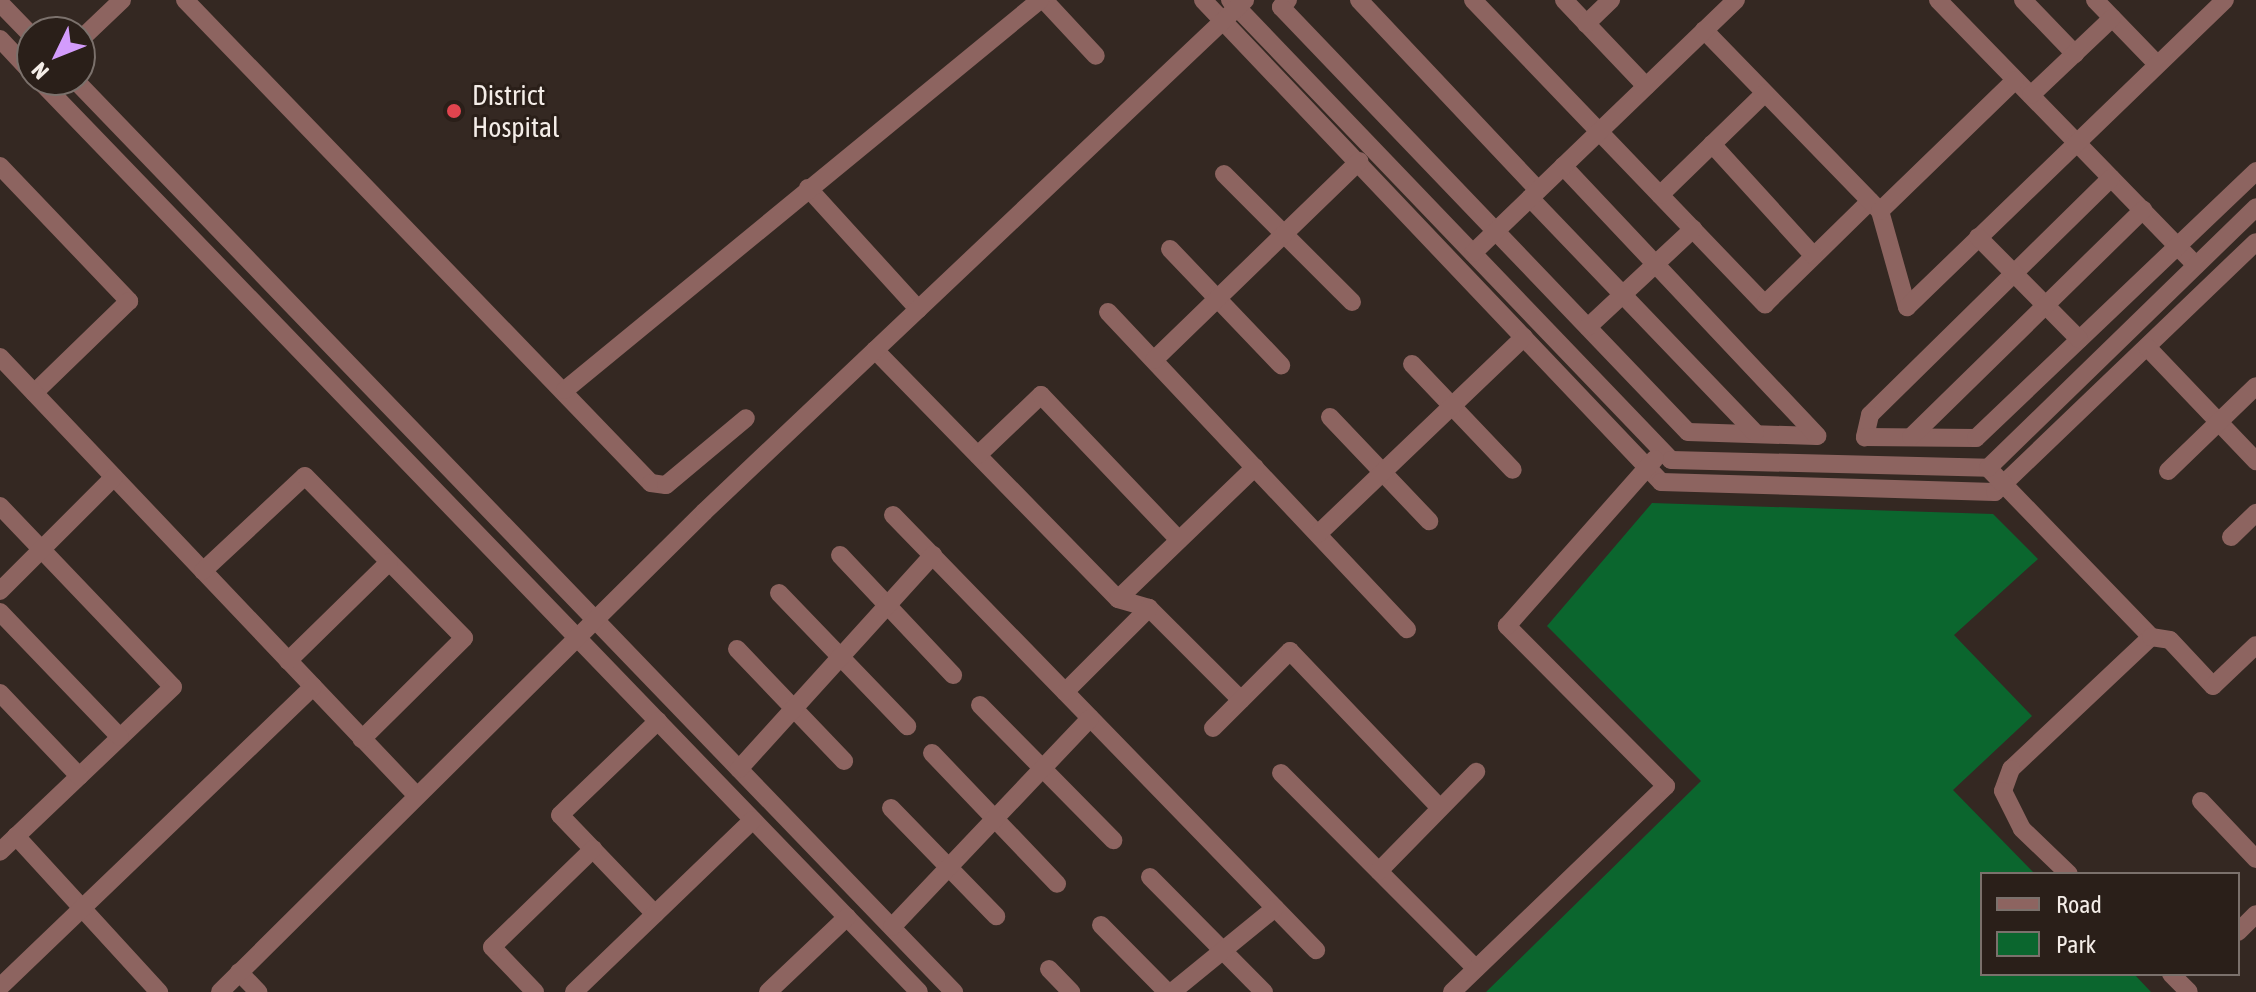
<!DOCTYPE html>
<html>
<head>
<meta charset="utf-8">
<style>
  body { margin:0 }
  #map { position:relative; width:2256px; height:992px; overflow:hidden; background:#342822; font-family:"Asap Condensed",sans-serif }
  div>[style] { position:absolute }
  .green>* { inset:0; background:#0b662e }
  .minor>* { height:18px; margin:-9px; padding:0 9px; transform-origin:9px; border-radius:9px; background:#8d6460 }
  .dots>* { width:22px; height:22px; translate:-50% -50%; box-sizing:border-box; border:4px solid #2a1f19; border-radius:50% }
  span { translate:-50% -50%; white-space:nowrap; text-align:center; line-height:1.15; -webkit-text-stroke:6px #2a1f19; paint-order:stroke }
  .poi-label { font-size:28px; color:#f4ede8 }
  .left { translate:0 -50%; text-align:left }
  .legend { position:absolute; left:1980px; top:872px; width:260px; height:104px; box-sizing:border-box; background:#2a1f19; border:2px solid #7b716c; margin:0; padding:10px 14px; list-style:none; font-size:24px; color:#f4ede8 }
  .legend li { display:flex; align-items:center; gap:16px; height:40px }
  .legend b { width:40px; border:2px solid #7b716c }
  .north { position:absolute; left:16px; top:16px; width:80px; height:80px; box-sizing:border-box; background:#2a1f19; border:2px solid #7b716c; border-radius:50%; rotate:227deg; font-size:22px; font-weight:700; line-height:32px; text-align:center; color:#f4ede8 }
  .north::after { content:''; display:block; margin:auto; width:28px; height:36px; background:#d39cfc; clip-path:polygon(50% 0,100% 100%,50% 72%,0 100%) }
</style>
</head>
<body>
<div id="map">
  <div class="green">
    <i style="clip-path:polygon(1652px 503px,1993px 514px,2038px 559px,1954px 635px,2032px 716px,1953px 790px,2035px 874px,1982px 874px,1982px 974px,2134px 974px,2151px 992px,1486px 992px,1701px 781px,1547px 626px)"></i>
  </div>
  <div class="minor">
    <i style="left:185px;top:0;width:671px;rotate:46.03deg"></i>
    <i style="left:651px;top:483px;width:15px;rotate:8deg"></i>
    <i style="left:666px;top:485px;width:104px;rotate:-39.9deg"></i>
    <i style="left:1044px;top:0;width:76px;rotate:47.1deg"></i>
    <i style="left:1203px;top:0;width:665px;rotate:46.46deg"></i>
    <i style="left:1661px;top:482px;width:334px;rotate:1.7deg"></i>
    <i style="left:1995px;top:492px;width:361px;rotate:-43.8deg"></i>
    <i style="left:1230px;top:0;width:637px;rotate:46.21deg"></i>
    <i style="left:1671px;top:460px;width:317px;rotate:1.4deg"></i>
    <i style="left:1988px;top:468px;width:235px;rotate:46deg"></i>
    <i style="left:2151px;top:637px;width:192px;rotate:136.7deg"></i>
    <i style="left:2011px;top:769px;width:23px;rotate:110deg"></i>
    <i style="left:2003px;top:791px;width:42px;rotate:63.4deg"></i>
    <i style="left:2022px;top:829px;width:65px;rotate:43.8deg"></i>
    <i style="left:1288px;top:0;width:10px;rotate:135deg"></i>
    <i style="left:1281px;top:7px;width:588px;rotate:46.24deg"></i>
    <i style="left:1688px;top:432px;width:129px;rotate:1.8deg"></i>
    <i style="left:1359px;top:0;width:261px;rotate:46.7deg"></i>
    <i style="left:1473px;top:0;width:422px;rotate:46.2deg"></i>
    <i style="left:1765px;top:304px;width:147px;rotate:-44.4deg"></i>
    <i style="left:1564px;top:0;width:119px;rotate:46.4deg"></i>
    <i style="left:1938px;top:0;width:370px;rotate:45.8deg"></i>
    <i style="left:2023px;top:0;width:75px;rotate:46.1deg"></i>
    <i style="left:2095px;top:0;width:89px;rotate:45.9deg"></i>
    <i style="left:0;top:3px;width:46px;rotate:45.9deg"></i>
    <i style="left:1586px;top:24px;width:35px;rotate:-44deg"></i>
    <i style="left:1704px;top:30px;width:252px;rotate:45.8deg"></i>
    <i style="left:1880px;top:211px;width:100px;rotate:74.3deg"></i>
    <i style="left:1907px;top:307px;width:442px;rotate:-44deg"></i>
    <i style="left:0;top:39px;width:47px;rotate:46.7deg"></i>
    <i style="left:80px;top:40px;width:58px;rotate:-43.6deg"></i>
    <i style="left:39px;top:80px;width:1267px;rotate:46.02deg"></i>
    <i style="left:75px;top:80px;width:1267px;rotate:46.06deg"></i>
    <i style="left:2031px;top:95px;width:112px;rotate:-43.5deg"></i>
    <i style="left:1712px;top:144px;width:151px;rotate:47.7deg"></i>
    <i style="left:0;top:166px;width:187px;rotate:46.3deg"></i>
    <i style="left:129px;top:301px;width:132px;rotate:135.9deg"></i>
    <i style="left:1563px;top:166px;width:371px;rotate:46.7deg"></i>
    <i style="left:1224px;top:174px;width:181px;rotate:45deg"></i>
    <i style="left:2111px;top:178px;width:338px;rotate:135.5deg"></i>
    <i style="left:1870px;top:415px;width:23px;rotate:103deg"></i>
    <i style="left:1865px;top:437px;width:111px;rotate:0.5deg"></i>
    <i style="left:1976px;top:438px;width:387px;rotate:-43.6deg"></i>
    <i style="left:808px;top:188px;width:164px;rotate:47.7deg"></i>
    <i style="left:1660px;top:195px;width:146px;rotate:-44.2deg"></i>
    <i style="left:1530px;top:198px;width:325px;rotate:46.2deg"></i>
    <i style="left:1880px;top:211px;width:188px;rotate:-44.1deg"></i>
    <i style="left:1978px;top:237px;width:144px;rotate:45.3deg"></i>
    <i style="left:1170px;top:249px;width:161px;rotate:46.3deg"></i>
    <i style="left:1473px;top:253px;width:365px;rotate:-43.9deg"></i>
    <i style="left:1108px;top:312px;width:436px;rotate:46.7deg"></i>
    <i style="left:1588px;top:327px;width:144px;rotate:-43deg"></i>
    <i style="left:2147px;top:347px;width:158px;rotate:46.3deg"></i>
    <i style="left:875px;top:350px;width:348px;rotate:45.7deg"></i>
    <i style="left:1118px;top:599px;width:32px;rotate:16deg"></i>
    <i style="left:1149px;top:608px;width:130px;rotate:45deg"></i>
    <i style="left:0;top:357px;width:605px;rotate:46.47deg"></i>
    <i style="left:1154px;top:360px;width:286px;rotate:-44.1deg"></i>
    <i style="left:1412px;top:364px;width:146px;rotate:46.4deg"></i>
    <i style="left:565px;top:390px;width:615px;rotate:-39.39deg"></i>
    <i style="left:1330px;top:417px;width:144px;rotate:46.4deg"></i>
    <i style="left:1911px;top:437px;width:325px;rotate:-44.4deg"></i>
    <i style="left:978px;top:455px;width:87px;rotate:-43.6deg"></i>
    <i style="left:1041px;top:395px;width:200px;rotate:46.4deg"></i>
    <i style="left:1988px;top:468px;width:374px;rotate:-44.2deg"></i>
    <i style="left:2168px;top:471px;width:122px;rotate:-44deg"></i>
    <i style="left:0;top:506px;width:250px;rotate:46.3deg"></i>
    <i style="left:173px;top:687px;width:239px;rotate:136.4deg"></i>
    <i style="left:893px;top:515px;width:607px;rotate:45.8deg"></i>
    <i style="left:1318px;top:534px;width:285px;rotate:-43.7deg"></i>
    <i style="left:2231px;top:537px;width:35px;rotate:-44deg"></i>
    <i style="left:840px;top:555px;width:165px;rotate:46.7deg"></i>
    <i style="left:203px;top:571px;width:139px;rotate:-43deg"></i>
    <i style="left:305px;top:476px;width:227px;rotate:45.5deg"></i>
    <i style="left:464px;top:638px;width:144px;rotate:135.3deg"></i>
    <i style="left:0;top:591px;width:161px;rotate:-45deg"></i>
    <i style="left:779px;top:593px;width:185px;rotate:46.1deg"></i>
    <i style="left:1118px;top:599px;width:190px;rotate:-43.9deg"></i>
    <i style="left:0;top:612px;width:173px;rotate:46.2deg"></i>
    <i style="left:2151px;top:637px;width:19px;rotate:9deg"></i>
    <i style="left:2170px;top:640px;width:63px;rotate:46.9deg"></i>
    <i style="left:2213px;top:686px;width:59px;rotate:-43.6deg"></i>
    <i style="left:737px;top:649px;width:155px;rotate:46.3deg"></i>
    <i style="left:288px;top:661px;width:141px;rotate:-44.4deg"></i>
    <i style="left:1065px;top:692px;width:119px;rotate:-45deg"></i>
    <i style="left:0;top:693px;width:115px;rotate:46.4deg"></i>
    <i style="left:980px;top:705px;width:190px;rotate:45.4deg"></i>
    <i style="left:1213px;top:728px;width:109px;rotate:-45deg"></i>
    <i style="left:1290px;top:651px;width:217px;rotate:46.3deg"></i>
    <i style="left:932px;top:753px;width:181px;rotate:46.3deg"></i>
    <i style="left:739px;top:769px;width:289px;rotate:-47.8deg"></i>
    <i style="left:1281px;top:773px;width:276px;rotate:45.1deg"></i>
    <i style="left:2201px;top:801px;width:80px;rotate:46.5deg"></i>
    <i style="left:891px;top:808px;width:151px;rotate:45.8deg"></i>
    <i style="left:16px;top:836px;width:212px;rotate:47.5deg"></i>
    <i style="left:1379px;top:871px;width:139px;rotate:-45.6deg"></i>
    <i style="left:1150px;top:877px;width:162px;rotate:45.3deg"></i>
    <i style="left:655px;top:914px;width:137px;rotate:-133.8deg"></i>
    <i style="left:560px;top:815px;width:136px;rotate:-43.8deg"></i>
    <i style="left:1101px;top:925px;width:94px;rotate:45.4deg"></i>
    <i style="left:892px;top:927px;width:288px;rotate:-46.5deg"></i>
    <i style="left:2238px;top:932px;width:25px;rotate:-45deg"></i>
    <i style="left:1049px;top:969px;width:32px;rotate:46deg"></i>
    <i style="left:239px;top:972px;width:28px;rotate:46deg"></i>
    <i style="left:2171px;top:974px;width:25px;rotate:45deg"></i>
    <i style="left:0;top:987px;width:434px;rotate:-43.8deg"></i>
    <i style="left:220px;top:992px;width:682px;rotate:-44.76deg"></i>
    <i style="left:704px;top:512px;width:745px;rotate:-43.42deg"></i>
    <i style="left:535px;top:992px;width:62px;rotate:-133.7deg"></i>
    <i style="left:492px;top:947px;width:141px;rotate:-44.1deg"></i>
    <i style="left:574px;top:992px;width:248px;rotate:-43.9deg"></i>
    <i style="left:768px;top:992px;width:109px;rotate:-43.5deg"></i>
    <i style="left:1172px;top:992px;width:133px;rotate:-39.2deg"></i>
    <i style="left:1452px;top:992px;width:297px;rotate:-43.9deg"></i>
    <i style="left:1666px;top:786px;width:226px;rotate:-134.8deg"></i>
    <i style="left:1507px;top:626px;width:223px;rotate:-48.5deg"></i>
  </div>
  <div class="dots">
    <i style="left:454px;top:111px;background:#e0444e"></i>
  </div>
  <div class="poi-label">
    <span class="left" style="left:472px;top:111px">District<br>Hospital</span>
  </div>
  <ul class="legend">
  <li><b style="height:10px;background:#8d6460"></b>Road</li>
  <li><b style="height:22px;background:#0b662e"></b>Park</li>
  </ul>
  <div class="north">N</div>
</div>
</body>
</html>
